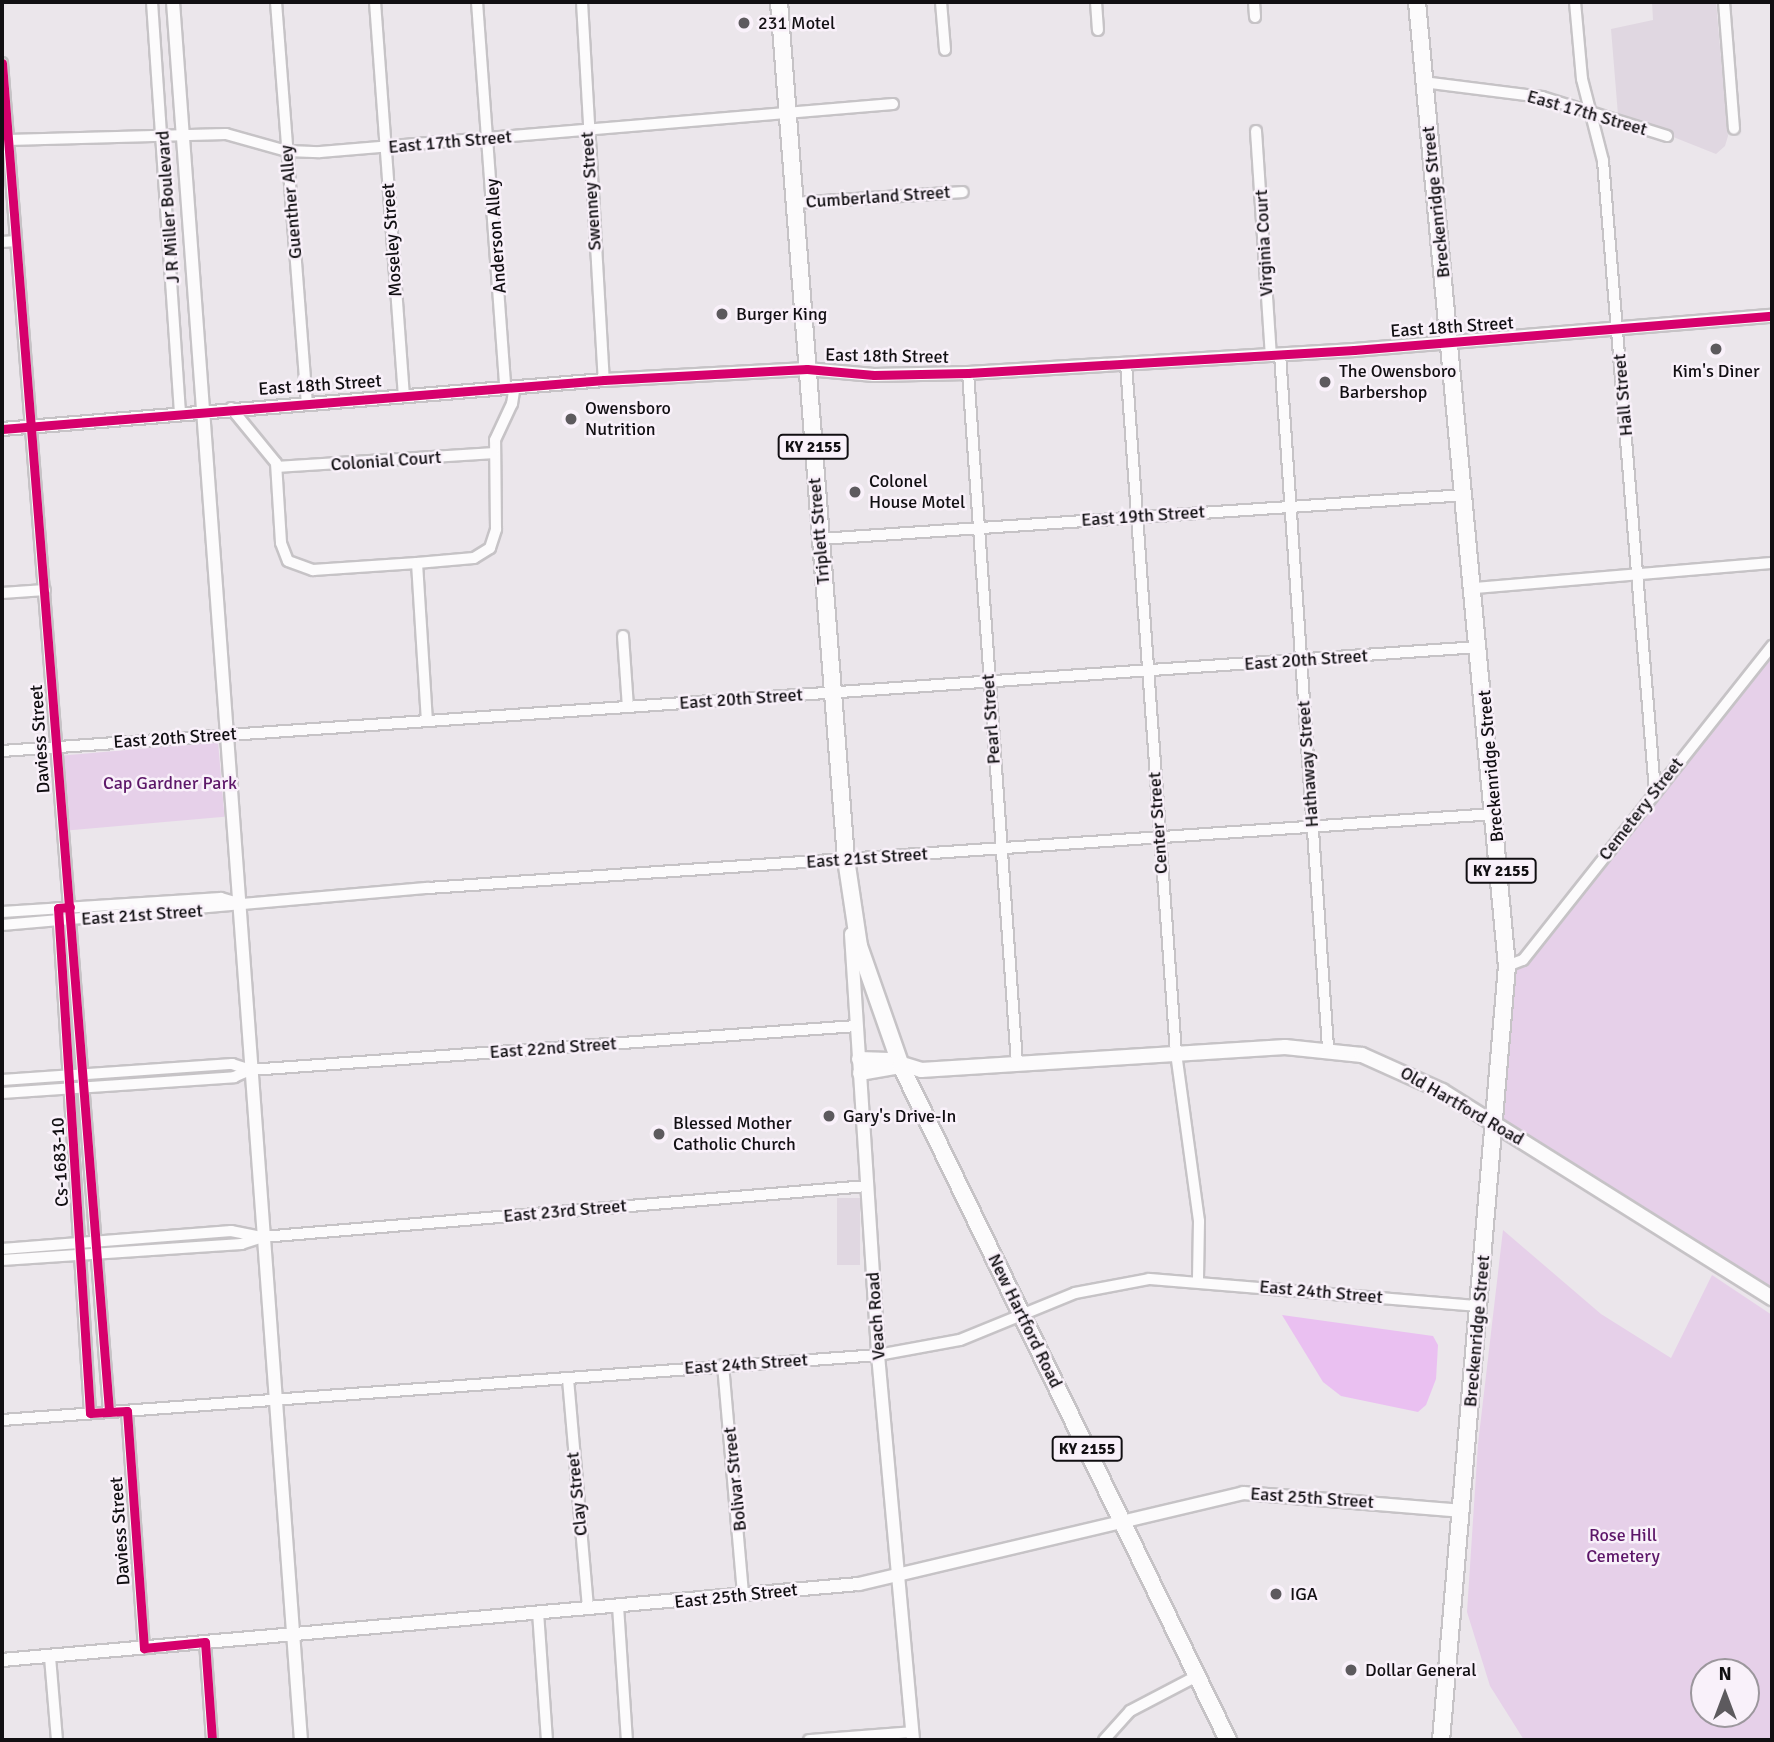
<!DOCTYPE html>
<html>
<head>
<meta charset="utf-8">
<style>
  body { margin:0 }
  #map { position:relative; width:1774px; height:1742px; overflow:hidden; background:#ebe6eb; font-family:Signika,sans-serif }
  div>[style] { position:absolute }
  .built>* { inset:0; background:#e0d7e1; transform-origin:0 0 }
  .green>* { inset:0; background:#e6d0e9; transform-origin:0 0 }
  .water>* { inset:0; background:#eac0f1 }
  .roads { filter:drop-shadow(2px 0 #c6c3c6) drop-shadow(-2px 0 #c6c3c6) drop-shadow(0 2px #c6c3c6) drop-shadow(0 -2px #c6c3c6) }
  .minor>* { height:10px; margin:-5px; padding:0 5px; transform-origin:5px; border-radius:5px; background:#fcfbfc }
  .tertiary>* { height:12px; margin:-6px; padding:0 6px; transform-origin:6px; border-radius:6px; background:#fcfbfc }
  .secondary>* { height:14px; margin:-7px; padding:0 7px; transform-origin:7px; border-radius:7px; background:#fcfbfc }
  .primary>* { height:16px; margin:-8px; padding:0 8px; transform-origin:8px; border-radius:8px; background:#fcfbfc }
  .cycleway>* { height:9px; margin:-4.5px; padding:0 4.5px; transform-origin:4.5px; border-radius:4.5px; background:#d6006c }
  .dots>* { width:19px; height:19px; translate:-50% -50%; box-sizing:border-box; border:4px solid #f9f1fa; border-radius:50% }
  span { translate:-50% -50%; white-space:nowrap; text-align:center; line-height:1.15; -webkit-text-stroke:5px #f9f1fa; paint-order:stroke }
  .shield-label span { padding:2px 5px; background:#f9f1fa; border:2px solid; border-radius:5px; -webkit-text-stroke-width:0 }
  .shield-label { font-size:16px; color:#110f12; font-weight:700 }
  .poi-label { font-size:18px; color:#110f12 }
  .left { translate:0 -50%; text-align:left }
  .street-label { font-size:18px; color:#110f12 }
  .park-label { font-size:18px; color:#5d1769 }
  .frame { position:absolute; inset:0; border:4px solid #110f12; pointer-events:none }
  .north { position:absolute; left:1690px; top:1658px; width:70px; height:70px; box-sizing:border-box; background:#f9f1fa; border:2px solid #9c979d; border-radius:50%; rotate:0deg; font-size:19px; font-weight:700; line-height:28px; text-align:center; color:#110f12 }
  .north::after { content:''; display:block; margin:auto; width:24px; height:32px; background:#5d5a5e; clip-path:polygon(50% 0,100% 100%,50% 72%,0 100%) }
</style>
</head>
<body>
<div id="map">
  <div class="built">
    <i style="clip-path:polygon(1652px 2px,1716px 2px,1728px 136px,1725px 146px,1716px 154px,1618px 115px,1611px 29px,1653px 20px)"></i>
    <i style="left:837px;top:1198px;width:23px;height:67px"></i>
  </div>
  <div class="green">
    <i style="clip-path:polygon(1772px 646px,1772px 1298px,1497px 1125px,1507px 966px,1523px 960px)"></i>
    <i style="left:218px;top:742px;width:75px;height:155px;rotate:85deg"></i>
    <i style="clip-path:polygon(evenodd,1503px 1230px,1601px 1314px,1671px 1358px,1712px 1275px,1772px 1315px,1772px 1740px,1524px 1740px,1490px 1686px,1467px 1612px,1478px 1444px,1503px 1230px,1704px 1672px,1746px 1672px,1746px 1714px,1704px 1714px,1704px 1672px)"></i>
  </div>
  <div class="water">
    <i style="clip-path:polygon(1282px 1315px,1433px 1336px,1438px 1345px,1436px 1379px,1426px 1405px,1418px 1412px,1341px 1396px,1323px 1382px)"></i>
  </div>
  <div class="roads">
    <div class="minor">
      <i style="left:152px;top:2px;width:411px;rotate:86.1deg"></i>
      <i style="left:276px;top:2px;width:401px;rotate:85.6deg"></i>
      <i style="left:375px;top:2px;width:394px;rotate:85.8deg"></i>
      <i style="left:477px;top:2px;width:386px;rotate:85.8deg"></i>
      <i style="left:582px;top:2px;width:379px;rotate:86.7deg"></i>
      <i style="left:941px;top:2px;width:48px;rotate:85.2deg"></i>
      <i style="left:1096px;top:2px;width:28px;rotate:86deg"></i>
      <i style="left:1254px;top:2px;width:15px;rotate:86deg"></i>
      <i style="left:1575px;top:2px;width:77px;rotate:84.8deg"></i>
      <i style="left:1582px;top:79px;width:85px;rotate:75.6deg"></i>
      <i style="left:1603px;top:161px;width:632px;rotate:85.28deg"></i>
      <i style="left:1724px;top:2px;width:127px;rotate:85.5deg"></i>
      <i style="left:2px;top:63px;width:1353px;rotate:85.46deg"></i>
      <i style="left:1423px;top:82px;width:120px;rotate:7.2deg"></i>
      <i style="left:1542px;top:97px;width:131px;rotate:17.3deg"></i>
      <i style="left:1256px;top:131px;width:225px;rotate:86.2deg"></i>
      <i style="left:8px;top:140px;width:218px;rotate:-1.6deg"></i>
      <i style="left:226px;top:134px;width:63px;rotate:15.6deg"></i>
      <i style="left:287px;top:151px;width:33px;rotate:2deg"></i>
      <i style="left:320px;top:152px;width:575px;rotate:-4.79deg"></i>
      <i style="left:794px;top:203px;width:169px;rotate:-3.7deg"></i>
      <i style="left:2px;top:242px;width:14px;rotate:-4deg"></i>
      <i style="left:1280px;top:354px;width:696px;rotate:86.04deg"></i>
      <i style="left:1126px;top:364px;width:691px;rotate:85.85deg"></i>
      <i style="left:1176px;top:1053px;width:170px;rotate:82.2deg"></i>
      <i style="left:1199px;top:1221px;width:59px;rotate:91deg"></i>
      <i style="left:968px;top:373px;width:693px;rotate:85.94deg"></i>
      <i style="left:231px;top:408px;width:71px;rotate:50.7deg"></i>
      <i style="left:276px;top:463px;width:80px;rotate:86.4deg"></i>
      <i style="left:281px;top:543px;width:19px;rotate:69deg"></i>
      <i style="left:288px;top:561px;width:27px;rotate:20deg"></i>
      <i style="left:313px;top:570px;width:104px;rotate:-3.9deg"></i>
      <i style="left:417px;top:563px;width:57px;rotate:-5deg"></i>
      <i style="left:474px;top:558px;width:19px;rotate:-32deg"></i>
      <i style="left:490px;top:548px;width:20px;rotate:-72deg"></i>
      <i style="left:496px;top:529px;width:89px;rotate:-90.6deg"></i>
      <i style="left:495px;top:440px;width:40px;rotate:-65deg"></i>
      <i style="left:512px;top:404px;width:18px;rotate:-81deg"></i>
      <i style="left:277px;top:467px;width:217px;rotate:-3.7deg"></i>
      <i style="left:820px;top:539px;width:647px;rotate:-3.9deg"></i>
      <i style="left:417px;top:563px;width:158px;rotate:86.4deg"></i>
      <i style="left:1474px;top:588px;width:299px;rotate:-4.8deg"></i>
      <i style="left:2px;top:593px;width:43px;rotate:-4deg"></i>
      <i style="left:623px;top:636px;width:71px;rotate:86deg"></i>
      <i style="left:2px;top:751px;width:1482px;rotate:-4.03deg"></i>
      <i style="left:58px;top:908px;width:506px;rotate:86.37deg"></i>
      <i style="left:2px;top:912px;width:219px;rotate:-3.7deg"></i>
      <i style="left:221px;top:898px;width:18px;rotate:16deg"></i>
      <i style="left:2px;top:925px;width:428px;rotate:-5deg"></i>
      <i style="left:428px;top:888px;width:1070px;rotate:-3.97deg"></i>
      <i style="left:1507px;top:966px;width:17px;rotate:-21deg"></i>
      <i style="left:1523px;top:960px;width:401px;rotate:-51.6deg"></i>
      <i style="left:2px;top:1080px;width:231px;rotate:-4deg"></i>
      <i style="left:232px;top:1064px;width:19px;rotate:18deg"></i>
      <i style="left:2px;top:1093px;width:233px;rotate:-3.9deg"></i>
      <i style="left:234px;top:1077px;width:17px;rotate:-24deg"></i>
      <i style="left:250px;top:1070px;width:608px;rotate:-4.15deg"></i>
      <i style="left:2px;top:1249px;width:230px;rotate:-4.5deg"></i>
      <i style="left:231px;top:1231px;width:32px;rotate:11deg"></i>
      <i style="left:2px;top:1260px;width:240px;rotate:-3.8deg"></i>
      <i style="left:241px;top:1244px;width:22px;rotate:-18deg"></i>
      <i style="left:262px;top:1237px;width:607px;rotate:-4.82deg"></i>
      <i style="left:723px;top:1365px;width:230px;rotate:85deg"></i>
      <i style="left:568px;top:1379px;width:230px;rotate:85deg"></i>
      <i style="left:127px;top:1411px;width:238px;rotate:85.9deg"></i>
      <i style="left:2px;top:1420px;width:878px;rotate:-4.24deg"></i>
      <i style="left:878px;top:1355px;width:83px;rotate:-10.4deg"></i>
      <i style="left:960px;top:1340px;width:124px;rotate:-22.2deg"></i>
      <i style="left:1075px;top:1293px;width:75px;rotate:-10.7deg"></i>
      <i style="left:1149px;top:1279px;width:332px;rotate:4.7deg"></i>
      <i style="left:618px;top:1606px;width:134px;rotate:86.2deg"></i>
      <i style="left:538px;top:1612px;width:128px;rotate:86deg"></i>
      <i style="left:205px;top:1642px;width:98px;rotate:85.9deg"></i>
      <i style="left:50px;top:1657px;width:83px;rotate:85.2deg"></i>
      <i style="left:809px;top:1740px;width:104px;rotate:-4.4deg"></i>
      <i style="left:1104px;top:1740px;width:39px;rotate:-48deg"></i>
      <i style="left:1130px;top:1711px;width:76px;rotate:-27.6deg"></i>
    </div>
    <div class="tertiary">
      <i style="left:173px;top:2px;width:1743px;rotate:85.79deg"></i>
      <i style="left:2px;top:429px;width:604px;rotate:-4.65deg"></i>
      <i style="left:604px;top:380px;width:203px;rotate:-3.1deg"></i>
      <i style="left:807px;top:369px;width:67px;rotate:5.1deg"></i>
      <i style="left:874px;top:375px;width:94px;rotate:-1.2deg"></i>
      <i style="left:968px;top:373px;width:387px;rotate:-3.4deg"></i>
      <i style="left:1354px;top:350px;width:419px;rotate:-4.7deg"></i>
      <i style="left:851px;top:934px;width:422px;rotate:86.3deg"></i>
      <i style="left:878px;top:1355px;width:387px;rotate:84.8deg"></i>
      <i style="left:2px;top:1660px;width:860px;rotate:-5.07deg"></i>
      <i style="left:859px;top:1584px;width:395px;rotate:-13.3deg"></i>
      <i style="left:1243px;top:1493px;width:218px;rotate:4.7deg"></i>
    </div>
    <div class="secondary">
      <i style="left:859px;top:1059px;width:30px;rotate:2deg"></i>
      <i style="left:889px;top:1060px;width:34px;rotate:17deg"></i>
      <i style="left:921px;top:1070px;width:365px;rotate:-3.6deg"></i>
      <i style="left:1285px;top:1047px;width:77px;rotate:5.9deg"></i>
      <i style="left:1362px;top:1055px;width:88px;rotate:24.2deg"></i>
      <i style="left:1442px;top:1091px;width:390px;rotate:32.1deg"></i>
      <i style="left:860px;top:1073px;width:42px;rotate:-9.7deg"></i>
    </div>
    <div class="primary">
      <i style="left:779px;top:2px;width:860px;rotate:85.53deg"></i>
      <i style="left:846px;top:859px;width:88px;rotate:81.5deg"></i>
      <i style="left:859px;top:946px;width:127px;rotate:70.7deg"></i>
      <i style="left:901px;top:1066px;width:749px;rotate:64.12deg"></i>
      <i style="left:1417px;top:2px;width:968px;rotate:84.67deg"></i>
      <i style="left:1507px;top:966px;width:777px;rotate:94.87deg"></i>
    </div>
  </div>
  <div class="cycleway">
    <i style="left:2px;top:63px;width:1353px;rotate:85.46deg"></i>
    <i style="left:2px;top:429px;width:604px;rotate:-4.65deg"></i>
    <i style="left:604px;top:380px;width:203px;rotate:-3.1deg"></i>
    <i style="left:807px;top:369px;width:67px;rotate:5.1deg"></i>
    <i style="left:874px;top:375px;width:94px;rotate:-1.2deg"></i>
    <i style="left:968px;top:373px;width:387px;rotate:-3.4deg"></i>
    <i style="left:1354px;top:350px;width:419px;rotate:-4.7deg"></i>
    <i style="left:70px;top:907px;width:12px;rotate:175deg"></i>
    <i style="left:58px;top:908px;width:506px;rotate:86.37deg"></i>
    <i style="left:90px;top:1413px;width:37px;rotate:-3deg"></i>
    <i style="left:127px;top:1411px;width:238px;rotate:85.9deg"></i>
    <i style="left:144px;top:1648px;width:61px;rotate:-5.6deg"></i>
    <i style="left:205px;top:1642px;width:98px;rotate:85.9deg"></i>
  </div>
  <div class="dots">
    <i style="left:744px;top:23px;background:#5d5a5e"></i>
    <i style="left:722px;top:314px;background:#5d5a5e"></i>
    <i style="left:1716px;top:349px;background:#5d5a5e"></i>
    <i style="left:1325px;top:382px;background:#5d5a5e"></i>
    <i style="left:571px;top:419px;background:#5d5a5e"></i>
    <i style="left:855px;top:492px;background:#5d5a5e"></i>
    <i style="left:829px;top:1116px;background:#5d5a5e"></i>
    <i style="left:659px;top:1134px;background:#5d5a5e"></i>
    <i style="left:1276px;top:1594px;background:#5d5a5e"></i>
    <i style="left:1351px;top:1670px;background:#5d5a5e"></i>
  </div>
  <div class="shield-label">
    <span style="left:813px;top:447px">KY 2155</span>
    <span style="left:1501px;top:871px">KY 2155</span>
    <span style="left:1087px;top:1449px">KY 2155</span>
  </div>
  <div class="poi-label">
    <span class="left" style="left:758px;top:23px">231 Motel</span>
    <span class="left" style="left:736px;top:314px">Burger King</span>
    <span style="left:1716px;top:371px">Kim's Diner</span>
    <span class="left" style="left:1339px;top:382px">The Owensboro<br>Barbershop</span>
    <span class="left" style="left:585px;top:419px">Owensboro<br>Nutrition</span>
    <span class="left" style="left:869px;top:492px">Colonel<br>House Motel</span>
    <span class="left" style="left:843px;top:1116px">Gary's Drive-In</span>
    <span class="left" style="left:673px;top:1134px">Blessed Mother<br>Catholic Church</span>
    <span class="left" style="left:1290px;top:1594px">IGA</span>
    <span class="left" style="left:1365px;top:1670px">Dollar General</span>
  </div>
  <div class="street-label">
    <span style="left:1587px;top:113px;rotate:16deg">East 17th Street</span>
    <span style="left:450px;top:142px;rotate:-5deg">East 17th Street</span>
    <span style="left:591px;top:191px;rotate:-94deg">Swenney Street</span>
    <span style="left:878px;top:197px;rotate:-4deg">Cumberland Street</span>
    <span style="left:291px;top:202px;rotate:-95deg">Guenther Alley</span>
    <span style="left:1436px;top:202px;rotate:-96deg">Breckenridge Street</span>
    <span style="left:168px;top:207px;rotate:-94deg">J R Miller Boulevard</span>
    <span style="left:496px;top:236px;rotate:-94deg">Anderson Alley</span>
    <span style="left:392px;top:240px;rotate:-94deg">Moseley Street</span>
    <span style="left:1264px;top:243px;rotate:-93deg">Virginia Court</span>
    <span style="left:1452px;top:327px;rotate:-4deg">East 18th Street</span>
    <span style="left:887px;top:356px;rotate:1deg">East 18th Street</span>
    <span style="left:320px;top:385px;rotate:-4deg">East 18th Street</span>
    <span style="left:1623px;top:395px;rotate:-95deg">Hall Street</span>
    <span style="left:386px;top:461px;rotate:-4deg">Colonial Court</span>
    <span style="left:1143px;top:516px;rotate:-4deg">East 19th Street</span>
    <span style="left:819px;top:531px;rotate:-95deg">Triplett Street</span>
    <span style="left:1306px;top:660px;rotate:-4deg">East 20th Street</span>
    <span style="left:741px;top:699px;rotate:-4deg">East 20th Street</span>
    <span style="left:991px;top:719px;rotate:-94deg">Pearl Street</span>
    <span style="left:175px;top:738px;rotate:-4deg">East 20th Street</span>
    <span style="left:40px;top:739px;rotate:-94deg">Daviess Street</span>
    <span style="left:1308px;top:764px;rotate:-94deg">Hathaway Street</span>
    <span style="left:1491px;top:766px;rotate:-95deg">Breckenridge Street</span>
    <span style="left:1641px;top:809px;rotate:-52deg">Cemetery Street</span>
    <span style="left:1158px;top:823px;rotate:-94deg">Center Street</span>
    <span style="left:867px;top:858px;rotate:-4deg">East 21st Street</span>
    <span style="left:142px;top:915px;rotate:-4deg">East 21st Street</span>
    <span style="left:553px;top:1048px;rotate:-4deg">East 22nd Street</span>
    <span style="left:1462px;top:1106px;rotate:30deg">Old Hartford Road</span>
    <span style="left:60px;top:1162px;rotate:-93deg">Cs-1683-10</span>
    <span style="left:565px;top:1211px;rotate:-5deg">East 23rd Street</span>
    <span style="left:1321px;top:1292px;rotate:5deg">East 24th Street</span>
    <span style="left:876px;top:1316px;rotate:-94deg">Veach Road</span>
    <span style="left:1025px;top:1321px;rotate:64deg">New Hartford Road</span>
    <span style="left:1477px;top:1331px;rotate:-85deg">Breckenridge Street</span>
    <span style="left:746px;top:1364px;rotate:-4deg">East 24th Street</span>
    <span style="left:735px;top:1479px;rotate:-96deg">Bolivar Street</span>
    <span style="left:577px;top:1494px;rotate:-96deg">Clay Street</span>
    <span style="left:1312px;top:1498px;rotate:4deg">East 25th Street</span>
    <span style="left:120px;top:1531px;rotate:-94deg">Daviess Street</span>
    <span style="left:736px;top:1596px;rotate:-6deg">East 25th Street</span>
  </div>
  <div class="park-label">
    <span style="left:170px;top:783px">Cap Gardner Park</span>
    <span style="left:1623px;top:1546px">Rose Hill<br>Cemetery</span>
  </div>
  <div class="frame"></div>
  <div class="north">N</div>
</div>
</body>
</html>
